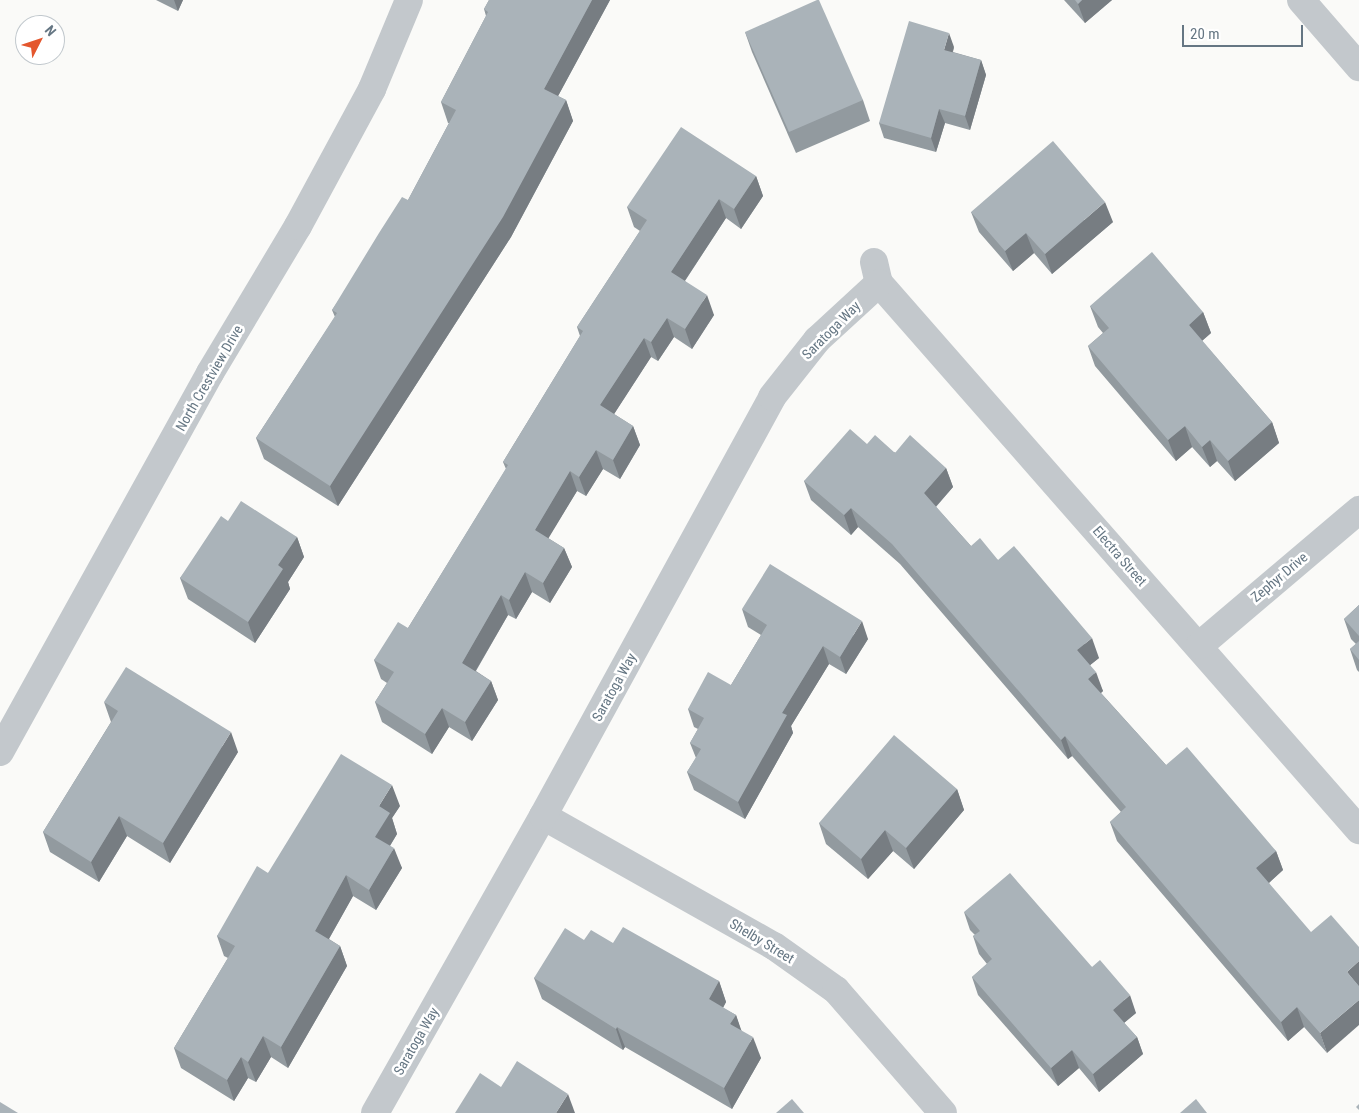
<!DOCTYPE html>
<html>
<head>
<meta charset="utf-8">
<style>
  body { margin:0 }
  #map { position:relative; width:1359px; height:1113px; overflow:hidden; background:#fafaf8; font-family:"Roboto Condensed",sans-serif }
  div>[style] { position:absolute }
  .street>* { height:28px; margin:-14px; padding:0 14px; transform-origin:14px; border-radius:14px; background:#c3c8cc }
  .wall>* { inset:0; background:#929a9f }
  .shaded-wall>* { inset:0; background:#777d82 }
  .building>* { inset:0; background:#aab3b9 }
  span { translate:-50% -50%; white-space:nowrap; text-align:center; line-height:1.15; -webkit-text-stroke:5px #fff; paint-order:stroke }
  .street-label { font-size:14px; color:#657683 }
  .north { position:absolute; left:15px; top:15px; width:50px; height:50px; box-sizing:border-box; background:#fff; border:1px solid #c1c8cd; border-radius:50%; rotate:49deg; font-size:14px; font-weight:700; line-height:20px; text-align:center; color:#657683 }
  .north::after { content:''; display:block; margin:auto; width:18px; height:22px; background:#e4572e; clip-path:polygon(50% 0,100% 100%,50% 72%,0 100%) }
  .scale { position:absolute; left:1182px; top:25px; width:121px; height:22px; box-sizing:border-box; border:2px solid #657683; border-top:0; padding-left:6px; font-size:15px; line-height:18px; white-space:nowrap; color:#657683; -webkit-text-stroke:4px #fff; paint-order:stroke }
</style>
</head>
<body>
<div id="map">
  <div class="street">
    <i style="left:1301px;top:0;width:89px;rotate:49.1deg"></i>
    <i style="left:874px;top:262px;width:22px;rotate:77deg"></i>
    <i style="left:879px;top:283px;width:728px;rotate:48.73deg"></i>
    <i style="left:1200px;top:645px;width:209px;rotate:-40.3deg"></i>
    <i style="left:0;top:752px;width:433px;rotate:-61deg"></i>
    <i style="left:210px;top:373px;width:171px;rotate:-59.1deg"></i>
    <i style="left:298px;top:226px;width:156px;rotate:-61.6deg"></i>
    <i style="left:372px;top:89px;width:96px;rotate:-67.4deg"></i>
    <i style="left:543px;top:816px;width:265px;rotate:29.4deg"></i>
    <i style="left:774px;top:946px;width:76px;rotate:35.4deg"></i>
    <i style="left:836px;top:990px;width:163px;rotate:49deg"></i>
    <i style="left:375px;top:1113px;width:341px;rotate:-60.5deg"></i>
    <i style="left:543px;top:816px;width:477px;rotate:-61.3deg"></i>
    <i style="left:772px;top:397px;width:73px;rotate:-51.7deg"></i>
    <i style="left:817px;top:340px;width:84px;rotate:-42.6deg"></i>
  </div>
  <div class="wall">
    <i style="clip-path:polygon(156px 0,183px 0,178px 11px)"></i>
    <i style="clip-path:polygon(489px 0,610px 0,558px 96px,566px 100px,573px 121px,511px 237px,338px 506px,264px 459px,256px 438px,335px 317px,332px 310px,408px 200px,449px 123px,448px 123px,441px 102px,486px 16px,484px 9px)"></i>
    <i style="clip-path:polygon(1064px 0,1112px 0,1085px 23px)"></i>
    <i style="clip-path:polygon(745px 32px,863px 100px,870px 121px,796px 153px,752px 52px)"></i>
    <i style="clip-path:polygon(954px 47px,953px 52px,981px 60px,986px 75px,970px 130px,945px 123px,936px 152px,884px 138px,879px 123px)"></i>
    <i style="clip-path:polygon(756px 176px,763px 196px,741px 229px,726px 218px,685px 281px,714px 315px,692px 349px,674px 337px,658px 361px,651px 357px,614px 414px,633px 426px,640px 445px,620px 479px,603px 469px,586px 496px,577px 491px,548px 538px,564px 548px,572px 567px,550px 603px,532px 592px,516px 619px,508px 615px,476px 671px,491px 681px,498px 700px,472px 741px,449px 727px,432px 754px,382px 722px,375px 702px,387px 683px,381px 679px,374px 660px,408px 628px,506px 469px,503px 462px,580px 336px,577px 327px,640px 231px,634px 227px,627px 207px)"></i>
    <i style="clip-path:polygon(971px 212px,1113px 222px,1052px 274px,1034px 253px,1013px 271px,979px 232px)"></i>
    <i style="clip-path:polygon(1090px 306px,1203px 312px,1211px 333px,1202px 341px,1272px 422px,1279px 443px,1235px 481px,1217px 461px,1210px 467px,1192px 447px,1176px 461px,1095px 366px,1088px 346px,1103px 333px,1098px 327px)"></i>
    <i style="clip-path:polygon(867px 444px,946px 468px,953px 487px,936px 507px,971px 546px,998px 560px,1099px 658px,1090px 665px,1103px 691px,1101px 693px,1166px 765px,1276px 851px,1283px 870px,1269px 883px,1327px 1053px,1304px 1027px,1288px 1041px,1117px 841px,1110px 822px,1121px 812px,1072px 756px,1068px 759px,900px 564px,858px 527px,851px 535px,811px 500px,804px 481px)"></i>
    <i style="clip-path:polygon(228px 521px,297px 537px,304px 557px,288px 582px,290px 589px,255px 643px,188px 599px,180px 578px)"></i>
    <i style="clip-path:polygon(1359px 605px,1359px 672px,1357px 670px,1350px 649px,1356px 644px,1351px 639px,1344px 619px)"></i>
    <i style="clip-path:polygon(742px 609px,868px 639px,846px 674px,829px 664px,791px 726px,793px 733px,745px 819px,694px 790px,687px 772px,696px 758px,690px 743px,698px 729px,694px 727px,688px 709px,731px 685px,761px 635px,748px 627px)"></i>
    <i style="clip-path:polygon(104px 702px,238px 752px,170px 863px,127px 836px,99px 882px,50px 852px,43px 832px,111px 722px)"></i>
    <i style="clip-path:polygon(957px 789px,964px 810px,914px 869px,893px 851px,868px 879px,826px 844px,819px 823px)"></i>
    <i style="clip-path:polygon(400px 806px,392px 818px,397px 834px,390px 846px,402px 868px,376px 910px,353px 896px,329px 939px,340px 946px,347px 966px,288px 1068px,271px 1057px,256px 1082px,248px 1078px,234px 1101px,181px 1068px,174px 1048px,228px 958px,224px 956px,217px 936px,268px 873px)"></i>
    <i style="clip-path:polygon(964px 912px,1092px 967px,1136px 1013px,1124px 1023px,1137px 1037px,1143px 1054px,1099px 1092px,1079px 1068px,1058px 1086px,978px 995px,972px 977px,987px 964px,979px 954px,973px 936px,975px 935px,970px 930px)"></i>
    <i style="clip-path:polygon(584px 940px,613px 943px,719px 981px,726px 1002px,723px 1008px,736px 1015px,741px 1031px,761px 1058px,732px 1109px,625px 1047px,623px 1050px,542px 999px,534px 978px)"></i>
  </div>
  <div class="shaded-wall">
    <i style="clip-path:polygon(174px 0,183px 0,178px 11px)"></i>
    <i style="clip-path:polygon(592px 0,610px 0,551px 109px,544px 89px)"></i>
    <i style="clip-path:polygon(1082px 0,1112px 0,1085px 23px,1078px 4px)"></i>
    <i style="clip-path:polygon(949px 33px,954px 47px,949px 64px,944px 50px)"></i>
    <i style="clip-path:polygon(981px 60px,986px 75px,970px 130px,965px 116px)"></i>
    <i style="clip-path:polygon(566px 100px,573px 121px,511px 237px,338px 506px,330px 486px)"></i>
    <i style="clip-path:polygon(939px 109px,945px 123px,936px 152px,931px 138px)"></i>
    <i style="clip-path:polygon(756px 176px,763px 196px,741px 229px,734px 209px)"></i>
    <i style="clip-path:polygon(719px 199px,726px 218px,678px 291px,671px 272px)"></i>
    <i style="clip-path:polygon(1105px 202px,1113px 222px,1052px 274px,1045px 254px)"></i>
    <i style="clip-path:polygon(1026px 233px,1034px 253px,1013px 271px,1005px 251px)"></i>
    <i style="clip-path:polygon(707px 295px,714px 315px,692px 349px,685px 329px)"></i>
    <i style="clip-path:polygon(1203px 312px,1211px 333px,1196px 346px,1189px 325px)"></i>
    <i style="clip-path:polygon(667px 318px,674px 337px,658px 361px,651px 342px)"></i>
    <i style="clip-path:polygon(644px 338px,651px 357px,607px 425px,600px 405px)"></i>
    <i style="clip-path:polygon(1272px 422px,1279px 443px,1235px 481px,1228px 461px)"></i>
    <i style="clip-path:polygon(633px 426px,640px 445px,620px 479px,613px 460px)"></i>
    <i style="clip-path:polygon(1185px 426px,1192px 447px,1176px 461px,1168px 440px)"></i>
    <i style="clip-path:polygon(1210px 440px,1217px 461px,1210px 467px,1202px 447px)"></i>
    <i style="clip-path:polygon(596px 450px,603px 469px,586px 496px,579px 477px)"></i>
    <i style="clip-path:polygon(946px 468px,953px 487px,931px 512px,924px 493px)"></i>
    <i style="clip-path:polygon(570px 471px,577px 491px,542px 549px,535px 530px)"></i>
    <i style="clip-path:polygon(851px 508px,858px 527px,851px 535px,844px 515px)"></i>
    <i style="clip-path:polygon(297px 537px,304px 557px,288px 582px,290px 589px,255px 643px,248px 622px,278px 565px)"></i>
    <i style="clip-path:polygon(564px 548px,572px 567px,550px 603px,543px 583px)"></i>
    <i style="clip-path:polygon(525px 572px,532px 592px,516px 619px,509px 600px)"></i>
    <i style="clip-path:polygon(501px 595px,508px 615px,469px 682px,462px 663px)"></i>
    <i style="clip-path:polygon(862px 621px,868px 639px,846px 674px,840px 657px)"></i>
    <i style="clip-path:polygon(1092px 638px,1099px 658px,1084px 670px,1077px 650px)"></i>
    <i style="clip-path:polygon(823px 646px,829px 664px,791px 726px,793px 733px,745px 819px,738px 802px,782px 713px)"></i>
    <i style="clip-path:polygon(1096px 672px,1103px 691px,1095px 698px,1088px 679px)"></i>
    <i style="clip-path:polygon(491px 681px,498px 700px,472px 741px,465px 722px)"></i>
    <i style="clip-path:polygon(442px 708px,449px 727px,432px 754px,425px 734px)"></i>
    <i style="clip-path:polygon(231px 732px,238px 752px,170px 863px,163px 843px)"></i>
    <i style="clip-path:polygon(1065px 736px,1072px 756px,1068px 759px,1061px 740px)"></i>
    <i style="clip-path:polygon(392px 785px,400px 806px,392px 818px,397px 834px,383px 857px,375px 837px,379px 806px)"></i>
    <i style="clip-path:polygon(957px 789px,964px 810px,914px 869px,906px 848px)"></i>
    <i style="clip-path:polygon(119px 816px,127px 836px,99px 882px,91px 862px)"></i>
    <i style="clip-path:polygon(885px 830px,893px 851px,868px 879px,861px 859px)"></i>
    <i style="clip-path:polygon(394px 848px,402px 868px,376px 910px,369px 890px)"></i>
    <i style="clip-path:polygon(1276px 851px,1283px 870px,1263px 888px,1256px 868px)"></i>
    <i style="clip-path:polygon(346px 875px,353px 896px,322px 951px,315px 931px)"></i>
    <i style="clip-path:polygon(340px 946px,347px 966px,288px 1068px,281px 1047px)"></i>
    <i style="clip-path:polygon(1359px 961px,1359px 987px,1347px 972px)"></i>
    <i style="clip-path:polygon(719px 981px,726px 1002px,716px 1020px,709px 999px)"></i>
    <i style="clip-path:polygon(1130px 995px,1136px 1013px,1119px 1027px,1113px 1010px)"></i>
    <i style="clip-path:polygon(1359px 1000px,1359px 1025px,1327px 1053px,1320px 1033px)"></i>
    <i style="clip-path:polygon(1297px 1007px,1304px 1027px,1288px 1041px,1281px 1022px)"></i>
    <i style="clip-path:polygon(736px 1015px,743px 1035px,730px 1024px)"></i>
    <i style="clip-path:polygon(617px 1027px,625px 1047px,623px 1050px,616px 1029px)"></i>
    <i style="clip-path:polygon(263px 1036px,271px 1057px,256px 1082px,248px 1062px)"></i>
    <i style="clip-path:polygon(753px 1037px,761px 1058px,732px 1109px,724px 1088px)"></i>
    <i style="clip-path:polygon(1137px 1037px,1143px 1054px,1099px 1092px,1093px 1074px)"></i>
    <i style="clip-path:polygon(1072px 1050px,1079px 1068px,1058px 1086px,1051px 1068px)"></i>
    <i style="clip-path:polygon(241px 1057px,248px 1078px,234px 1101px,227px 1080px)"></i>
    <i style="clip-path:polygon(568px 1094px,575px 1113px,556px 1113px)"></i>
  </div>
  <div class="building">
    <i style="clip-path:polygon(489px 0,592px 0,544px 89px,566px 100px,503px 217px,330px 486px,256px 438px,337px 313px,332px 310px,379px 233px,402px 197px,408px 200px,456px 110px,441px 102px,488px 12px,484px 9px)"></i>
    <i style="clip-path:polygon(817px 0,819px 0,863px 100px,789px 132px,745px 32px)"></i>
    <i style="clip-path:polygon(1075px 0,1082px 0,1078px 4px)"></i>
    <i style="clip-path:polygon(909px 21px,949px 33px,944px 50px,981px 60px,965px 116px,939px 109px,931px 138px,879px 123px)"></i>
    <i style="clip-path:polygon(681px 127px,756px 176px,734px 209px,719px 199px,671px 272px,707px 295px,685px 329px,667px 318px,651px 342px,644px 338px,600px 405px,633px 426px,613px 460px,596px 450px,579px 477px,570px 471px,535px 530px,564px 548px,543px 583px,525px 572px,509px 600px,501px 595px,462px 663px,491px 681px,465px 722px,442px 708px,425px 734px,375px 702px,394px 672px,374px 660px,398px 622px,408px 628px,508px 465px,503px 462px,583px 331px,577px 327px,647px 220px,627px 207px)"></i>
    <i style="clip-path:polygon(1053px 141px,1105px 202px,1045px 254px,1026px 233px,1005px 251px,971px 212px)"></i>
    <i style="clip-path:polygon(1152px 252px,1203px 312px,1189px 325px,1272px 422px,1228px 461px,1210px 440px,1202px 447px,1185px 426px,1168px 440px,1088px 346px,1109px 328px,1090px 306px)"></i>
    <i style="clip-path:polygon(850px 429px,867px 444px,875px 435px,895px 453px,910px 435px,946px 468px,924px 493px,971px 546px,980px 538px,998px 560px,1014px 546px,1092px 638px,1077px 650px,1096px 672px,1088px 679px,1166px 765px,1187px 747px,1276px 851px,1256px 868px,1311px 932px,1331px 915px,1359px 947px,1359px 961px,1347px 972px,1359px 986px,1359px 1000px,1320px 1033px,1297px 1007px,1281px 1022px,1110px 822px,1126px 807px,1065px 736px,1061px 740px,892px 544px,851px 508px,844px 515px,804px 481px)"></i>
    <i style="clip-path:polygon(241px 501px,297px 537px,278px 565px,283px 569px,248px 622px,180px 578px,221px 516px,228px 521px)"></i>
    <i style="clip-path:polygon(770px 564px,862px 621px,840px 657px,823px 646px,782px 713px,787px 715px,738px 802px,687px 772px,701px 749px,690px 743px,704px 718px,688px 709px,708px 672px,731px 685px,767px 625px,742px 609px)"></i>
    <i style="clip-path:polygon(1359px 605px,1359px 636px,1344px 619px)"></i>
    <i style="clip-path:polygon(1359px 641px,1359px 660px,1350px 649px)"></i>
    <i style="clip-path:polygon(126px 667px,231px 732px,163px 843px,119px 816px,91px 862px,43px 832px,118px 711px,104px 702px)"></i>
    <i style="clip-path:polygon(894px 735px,957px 789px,906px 848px,885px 830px,861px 859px,819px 823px)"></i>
    <i style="clip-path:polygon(341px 754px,392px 785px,379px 806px,390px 813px,375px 837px,394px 848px,369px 890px,346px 875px,315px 931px,340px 946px,281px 1047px,263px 1036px,248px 1062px,241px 1057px,227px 1080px,174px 1048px,235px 946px,217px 936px,257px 866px,268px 873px)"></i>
    <i style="clip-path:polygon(1010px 873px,1092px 967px,1100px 960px,1130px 995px,1113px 1010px,1137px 1037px,1093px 1074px,1072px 1050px,1051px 1068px,972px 977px,992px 959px,973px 936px,980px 931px,964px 912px)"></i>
    <i style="clip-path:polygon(623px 927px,719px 981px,709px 999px,736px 1015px,730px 1024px,753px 1037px,724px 1088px,617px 1027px,616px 1029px,534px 978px,565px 928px,584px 940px,591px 930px,613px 943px)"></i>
    <i style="clip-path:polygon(517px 1061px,568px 1094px,556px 1113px,455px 1113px,480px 1073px,501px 1087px)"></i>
    <i style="clip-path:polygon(792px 1099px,804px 1113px,776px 1113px)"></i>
    <i style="clip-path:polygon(1196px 1099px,1207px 1113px,1180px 1113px)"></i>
    <i style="clip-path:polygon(0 1102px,18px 1113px,0 1113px)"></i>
    <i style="clip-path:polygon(1359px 1104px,1359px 1110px,1356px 1107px)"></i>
  </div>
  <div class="street-label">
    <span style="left:831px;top:330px;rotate:-45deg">Saratoga Way</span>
    <span style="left:209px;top:378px;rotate:-60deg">North Crestview Drive</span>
    <span style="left:1120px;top:556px;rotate:49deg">Electra Street</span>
    <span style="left:1279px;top:577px;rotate:-40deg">Zephyr Drive</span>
    <span style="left:614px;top:687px;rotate:-61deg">Saratoga Way</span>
    <span style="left:762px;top:941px;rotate:31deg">Shelby Street</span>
    <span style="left:416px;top:1041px;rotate:-60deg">Saratoga Way</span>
  </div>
  <div class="north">N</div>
  <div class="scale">20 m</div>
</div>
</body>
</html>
